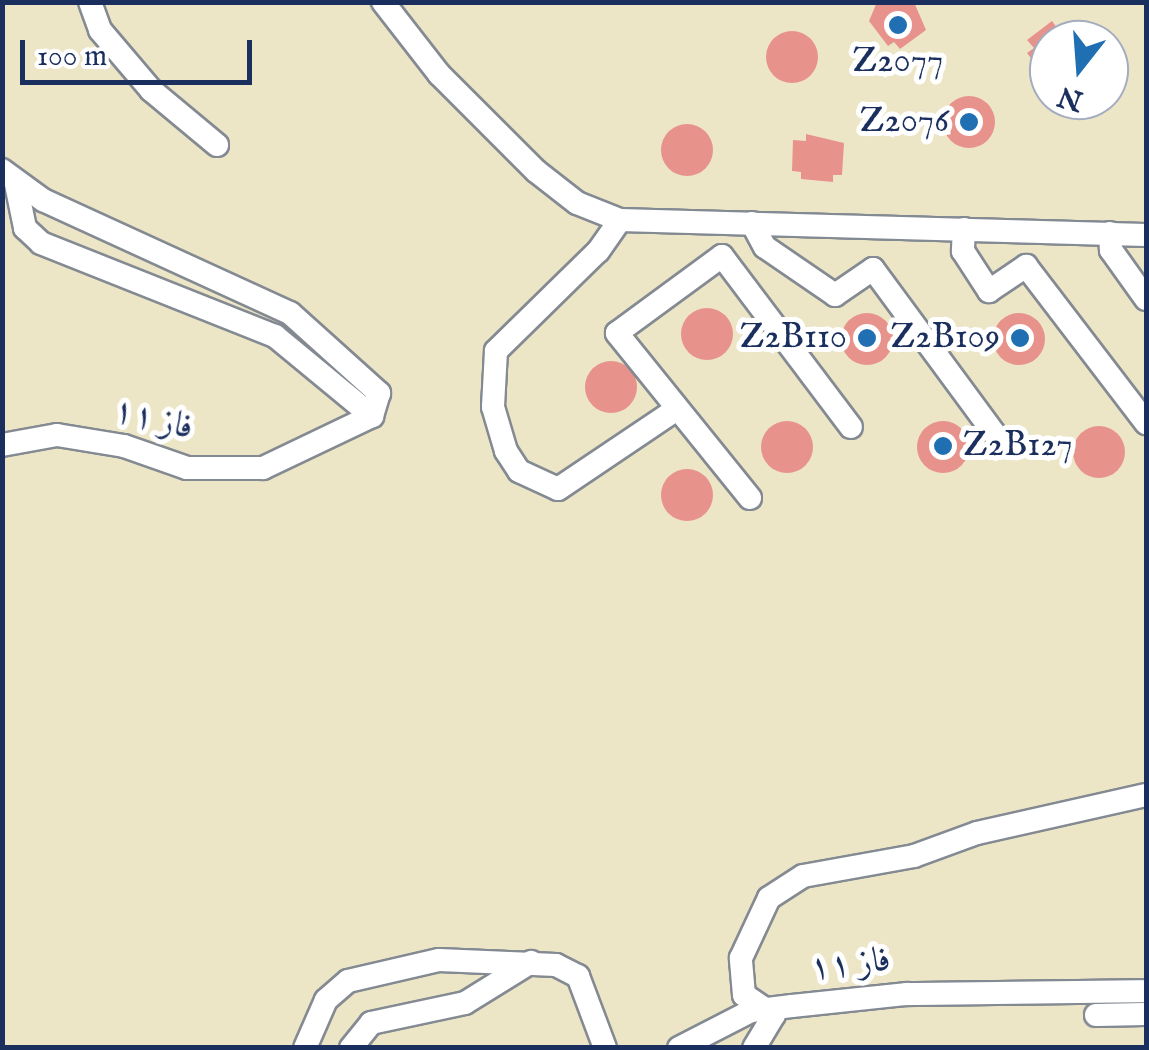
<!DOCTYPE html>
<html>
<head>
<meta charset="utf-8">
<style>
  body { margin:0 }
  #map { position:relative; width:1149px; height:1050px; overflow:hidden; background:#ece6c7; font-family:"IM FELL English",Amiri,serif }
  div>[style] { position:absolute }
  .building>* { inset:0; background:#e8928c }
  .round { border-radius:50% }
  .roads { filter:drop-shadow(2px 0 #848a92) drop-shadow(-2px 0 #848a92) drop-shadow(0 2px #848a92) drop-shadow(0 -2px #848a92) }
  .minor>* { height:22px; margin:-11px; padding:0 11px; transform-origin:11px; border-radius:11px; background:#fff }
  .dots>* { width:28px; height:28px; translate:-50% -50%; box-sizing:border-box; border:5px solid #fff; border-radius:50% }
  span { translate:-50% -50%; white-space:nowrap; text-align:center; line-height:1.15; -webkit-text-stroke:10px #fff; paint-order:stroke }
  .poi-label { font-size:35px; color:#1b2f5e }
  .right { translate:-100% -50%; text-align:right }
  .left { translate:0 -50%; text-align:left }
  .street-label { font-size:35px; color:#1b2f5e }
  .frame { position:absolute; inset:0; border:5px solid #1b2f5e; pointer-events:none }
  .north { position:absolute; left:1029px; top:20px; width:100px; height:100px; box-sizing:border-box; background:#fff; border:2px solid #a4acbf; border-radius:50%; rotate:197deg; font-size:28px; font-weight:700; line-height:40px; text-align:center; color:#1b2f5e }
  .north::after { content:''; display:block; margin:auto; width:35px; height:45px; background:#1f6fb2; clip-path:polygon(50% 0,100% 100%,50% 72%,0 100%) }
  .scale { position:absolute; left:20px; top:40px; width:232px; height:45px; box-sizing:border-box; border:5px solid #1b2f5e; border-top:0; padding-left:12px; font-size:30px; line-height:35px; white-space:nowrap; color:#1b2f5e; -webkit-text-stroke:8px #fff; paint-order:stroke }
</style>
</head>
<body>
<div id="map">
  <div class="building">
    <i style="clip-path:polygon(877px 2px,914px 2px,926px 30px,900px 49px,894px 42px,888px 46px,869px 21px)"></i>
    <i style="clip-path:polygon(1052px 21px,1066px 40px,1049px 40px,1049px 82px,1027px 53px,1034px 48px,1027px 40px)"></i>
    <i class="round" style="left:766px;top:31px;width:52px;height:52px"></i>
    <i class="round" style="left:943px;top:96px;width:52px;height:52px"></i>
    <i class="round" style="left:661px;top:124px;width:52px;height:52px"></i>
    <i style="clip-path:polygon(806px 134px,844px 143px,842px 175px,833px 175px,833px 182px,801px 179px,801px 172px,792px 171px,793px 140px,806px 141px)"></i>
    <i class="round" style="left:681px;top:308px;width:52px;height:52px"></i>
    <i class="round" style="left:993px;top:313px;width:52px;height:52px"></i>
    <i class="round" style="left:841px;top:313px;width:52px;height:52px"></i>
    <i class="round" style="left:585px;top:361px;width:52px;height:52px"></i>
    <i class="round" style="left:761px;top:421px;width:52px;height:52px"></i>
    <i class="round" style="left:917px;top:421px;width:52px;height:52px"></i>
    <i class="round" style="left:1073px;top:426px;width:52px;height:52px"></i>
    <i class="round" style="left:661px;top:469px;width:52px;height:52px"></i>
  </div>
  <div class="roads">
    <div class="minor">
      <i style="left:90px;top:2px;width:30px;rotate:70deg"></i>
      <i style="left:100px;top:30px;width:79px;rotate:49.6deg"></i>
      <i style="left:151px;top:90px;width:86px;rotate:39.8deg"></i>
      <i style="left:383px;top:2px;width:91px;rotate:52.1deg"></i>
      <i style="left:439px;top:74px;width:137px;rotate:45deg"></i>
      <i style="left:536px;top:171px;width:52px;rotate:38deg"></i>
      <i style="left:577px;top:203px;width:46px;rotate:21.6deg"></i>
      <i style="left:620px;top:220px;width:526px;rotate:1.63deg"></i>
      <i style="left:2px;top:170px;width:51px;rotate:36.2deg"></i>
      <i style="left:43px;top:200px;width:272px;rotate:24.6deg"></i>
      <i style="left:290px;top:313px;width:120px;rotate:42deg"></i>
      <i style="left:379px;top:393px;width:24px;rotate:107deg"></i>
      <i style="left:372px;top:416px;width:121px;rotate:154.5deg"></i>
      <i style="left:263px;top:468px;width:76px;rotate:180deg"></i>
      <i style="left:187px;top:468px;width:67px;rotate:-160.8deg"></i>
      <i style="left:124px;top:446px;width:68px;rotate:-170.7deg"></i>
      <i style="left:57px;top:435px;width:56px;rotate:169.7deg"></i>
      <i style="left:16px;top:184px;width:45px;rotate:78.4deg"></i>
      <i style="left:25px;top:228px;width:22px;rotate:43deg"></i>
      <i style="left:41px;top:243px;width:252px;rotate:21.7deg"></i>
      <i style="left:275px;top:336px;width:126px;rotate:39.5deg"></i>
      <i style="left:620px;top:220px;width:38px;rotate:125deg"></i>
      <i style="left:598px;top:251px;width:143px;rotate:135.6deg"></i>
      <i style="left:496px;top:351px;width:56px;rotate:93.1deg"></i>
      <i style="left:493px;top:407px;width:46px;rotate:73.5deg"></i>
      <i style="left:506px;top:451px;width:24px;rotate:57deg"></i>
      <i style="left:519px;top:471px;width:43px;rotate:24.8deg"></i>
      <i style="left:558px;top:489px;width:143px;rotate:-33.9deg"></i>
      <i style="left:752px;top:223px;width:27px;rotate:62deg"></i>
      <i style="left:765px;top:247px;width:85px;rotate:34.4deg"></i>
      <i style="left:835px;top:295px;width:46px;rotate:-34.4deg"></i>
      <i style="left:873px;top:269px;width:209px;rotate:53.6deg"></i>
      <i style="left:964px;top:229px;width:22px;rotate:93deg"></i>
      <i style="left:963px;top:251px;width:48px;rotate:57deg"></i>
      <i style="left:989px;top:291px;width:45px;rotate:-34deg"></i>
      <i style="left:1026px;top:266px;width:198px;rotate:52.6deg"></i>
      <i style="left:1110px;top:233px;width:17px;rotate:87deg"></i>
      <i style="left:1111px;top:250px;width:60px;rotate:54.5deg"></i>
      <i style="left:750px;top:498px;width:212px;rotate:-128.9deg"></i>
      <i style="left:617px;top:333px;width:130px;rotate:-36.3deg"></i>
      <i style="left:722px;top:256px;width:214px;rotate:53deg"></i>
      <i style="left:1096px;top:1015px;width:50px;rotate:-1.1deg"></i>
      <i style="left:305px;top:1048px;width:52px;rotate:-66.4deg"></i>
      <i style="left:326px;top:1000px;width:29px;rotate:-41deg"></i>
      <i style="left:348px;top:981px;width:93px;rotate:-13deg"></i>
      <i style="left:439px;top:960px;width:117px;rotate:2.4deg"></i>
      <i style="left:556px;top:965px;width:25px;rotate:27deg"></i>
      <i style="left:578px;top:976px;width:77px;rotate:69.4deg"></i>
      <i style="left:351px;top:1048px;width:32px;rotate:-51deg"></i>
      <i style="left:371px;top:1023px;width:96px;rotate:-12deg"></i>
      <i style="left:465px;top:1003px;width:78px;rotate:-31.8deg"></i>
      <i style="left:679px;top:1048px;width:81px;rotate:-27.2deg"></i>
      <i style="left:751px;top:1011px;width:41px;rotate:-7deg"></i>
      <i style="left:792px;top:1006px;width:116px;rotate:-6deg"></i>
      <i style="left:907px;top:994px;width:239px;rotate:-0.7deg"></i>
      <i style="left:754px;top:1048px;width:39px;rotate:-59deg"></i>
      <i style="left:774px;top:1015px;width:36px;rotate:-146deg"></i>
      <i style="left:744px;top:995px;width:37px;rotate:-95deg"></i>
      <i style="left:741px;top:958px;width:66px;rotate:-65deg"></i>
      <i style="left:769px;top:898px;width:40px;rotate:-32.9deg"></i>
      <i style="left:803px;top:876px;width:113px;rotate:-10.2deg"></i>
      <i style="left:914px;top:856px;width:67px;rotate:-20.1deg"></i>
      <i style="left:977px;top:833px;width:173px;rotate:-12.7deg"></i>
    </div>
  </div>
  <div class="dots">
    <i style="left:898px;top:25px;background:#1f6fb2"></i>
    <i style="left:969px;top:122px;background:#1f6fb2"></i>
    <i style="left:867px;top:338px;background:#1f6fb2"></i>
    <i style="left:1020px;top:338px;background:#1f6fb2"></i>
    <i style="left:943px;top:446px;background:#1f6fb2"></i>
  </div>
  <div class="poi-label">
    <span style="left:898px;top:62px">Z2077</span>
    <span class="right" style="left:949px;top:122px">Z2076</span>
    <span class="right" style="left:847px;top:338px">Z2B110</span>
    <span class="right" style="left:1000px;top:338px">Z2B109</span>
    <span class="left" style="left:963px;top:446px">Z2B127</span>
  </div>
  <div class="street-label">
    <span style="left:153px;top:420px;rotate:14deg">فاز ۱۱</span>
    <span style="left:850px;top:965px;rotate:-6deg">فاز ۱۱</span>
  </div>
  <div class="frame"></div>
  <div class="north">N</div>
  <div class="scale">100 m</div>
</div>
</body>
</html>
